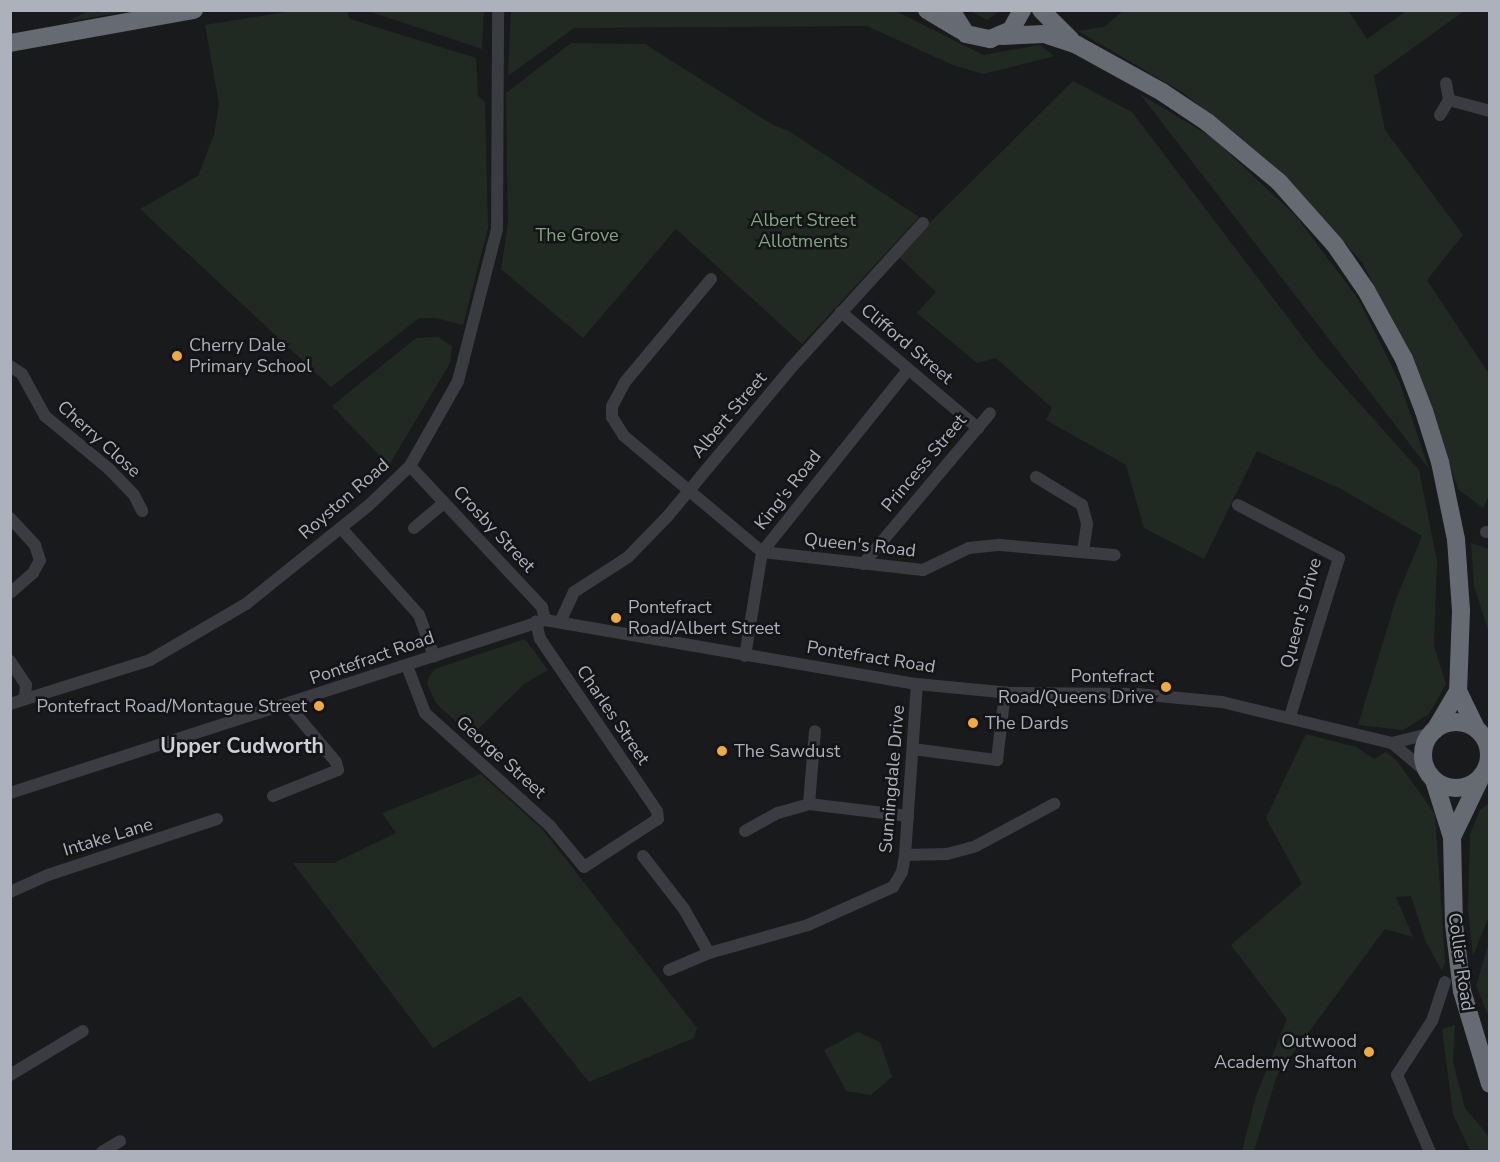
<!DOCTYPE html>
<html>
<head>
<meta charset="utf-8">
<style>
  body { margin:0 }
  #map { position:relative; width:1500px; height:1162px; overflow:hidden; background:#191a1c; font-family:"Nunito Sans",sans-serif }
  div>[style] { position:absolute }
  .green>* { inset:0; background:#212a22 }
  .minor>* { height:12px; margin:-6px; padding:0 6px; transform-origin:6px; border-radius:6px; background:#3a3c41 }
  .highway>* { height:18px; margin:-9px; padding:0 9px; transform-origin:9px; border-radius:9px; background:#666a72 }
  .highway>.ring { margin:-9px; padding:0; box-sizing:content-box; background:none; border:18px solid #666a72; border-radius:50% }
  .dots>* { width:16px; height:16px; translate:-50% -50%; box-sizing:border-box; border:3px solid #141417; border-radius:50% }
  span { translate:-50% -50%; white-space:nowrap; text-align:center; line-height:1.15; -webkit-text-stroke:5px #141417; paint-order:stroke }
  .park-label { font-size:18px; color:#83a684 }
  .street-label { font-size:18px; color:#acb1bb }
  .poi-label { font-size:18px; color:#acb1bb }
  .left { translate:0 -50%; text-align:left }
  .right { translate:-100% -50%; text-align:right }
  .quarter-label { font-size:21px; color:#cdd0d7; font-weight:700 }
  .frame { position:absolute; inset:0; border:12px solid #acb1bb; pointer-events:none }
</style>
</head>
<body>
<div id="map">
  <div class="green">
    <i style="clip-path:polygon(90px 10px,129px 10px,129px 11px,66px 22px)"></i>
    <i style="clip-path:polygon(1348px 10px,1367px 39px,1406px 11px,1464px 11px,1374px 76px,1385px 130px,1463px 235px,1427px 280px,1489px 374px,1489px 495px,1483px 508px,1458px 489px,1420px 377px,1362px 262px,1280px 171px,1182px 92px,1078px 31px,1104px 27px,1123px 11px)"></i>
    <i style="clip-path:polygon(292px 11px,347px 11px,350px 19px,476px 58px,478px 96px,485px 102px,488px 228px,463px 325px,436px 318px,419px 318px,331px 387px,140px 209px,198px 176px,214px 135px,219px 104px,205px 25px)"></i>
    <i style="clip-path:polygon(368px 11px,484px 11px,482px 49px)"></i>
    <i style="clip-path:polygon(511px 11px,896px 11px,983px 55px,1040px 45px,1054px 56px,983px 74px,953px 65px,867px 26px,574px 28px,508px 76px)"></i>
    <i style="clip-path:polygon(971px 11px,1000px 11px,987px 20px)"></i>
    <i style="clip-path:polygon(571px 43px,645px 44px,773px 125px,789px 131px,919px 217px,802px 344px,676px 229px,583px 338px,501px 269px,508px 223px,506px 93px)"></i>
    <i style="clip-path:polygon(1073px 81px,1132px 112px,1317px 356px,1419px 470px,1437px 561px,1434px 646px,1446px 684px,1429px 714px,1403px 730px,1358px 725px,1396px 599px,1422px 536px,1341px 489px,1257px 451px,1204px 559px,1144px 528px,1126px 465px,1046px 420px,1052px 408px,996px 358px,977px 363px,917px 313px,936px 292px,897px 255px)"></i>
    <i style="clip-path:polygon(1140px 94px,1213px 138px,1295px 215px,1359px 300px,1399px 381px,1429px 469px)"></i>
    <i style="clip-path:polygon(438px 337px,452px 346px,450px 363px,389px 465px,332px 406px,416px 338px)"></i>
    <i style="clip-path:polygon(1471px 543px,1489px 549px,1489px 633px,1474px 586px)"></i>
    <i style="clip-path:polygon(525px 639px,548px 670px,524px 684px,471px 736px,436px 703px,427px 683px,430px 675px,435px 669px)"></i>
    <i style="clip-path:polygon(1306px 734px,1356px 747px,1374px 759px,1386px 752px,1397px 761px,1435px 814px,1445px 962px,1442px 971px,1426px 942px,1411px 896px,1396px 897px,1413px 937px,1385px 929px,1277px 1075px,1254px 1151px,1242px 1151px,1256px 1096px,1287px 1019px,1231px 945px,1302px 884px,1266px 818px)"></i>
    <i style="clip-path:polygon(481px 774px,543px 830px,697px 1028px,694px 1038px,589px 1082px,520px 996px,433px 1048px,293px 863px,334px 863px,396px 833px,382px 813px)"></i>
    <i style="clip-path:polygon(1489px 803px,1489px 916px,1473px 956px,1468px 909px,1470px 834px,1480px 810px)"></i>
    <i style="clip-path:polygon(1489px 942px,1488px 979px,1489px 1017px,1476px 986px)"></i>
    <i style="clip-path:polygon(1455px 1025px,1453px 1062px,1465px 1108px,1489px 1137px,1489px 1151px,1470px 1151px,1453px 1114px,1442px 1029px)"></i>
    <i style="clip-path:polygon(858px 1032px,880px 1042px,892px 1077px,871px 1095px,846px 1091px,824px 1050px)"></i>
  </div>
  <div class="minor">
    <i style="left:1449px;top:100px;width:42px;rotate:15deg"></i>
    <i style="left:1440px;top:115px;width:17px;rotate:-59deg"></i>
    <i style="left:1449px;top:100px;width:17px;rotate:-100deg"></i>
    <i style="left:711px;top:279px;width:134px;rotate:129.9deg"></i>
    <i style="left:625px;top:382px;width:27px;rotate:118deg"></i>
    <i style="left:612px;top:406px;width:11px;rotate:90deg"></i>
    <i style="left:612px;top:417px;width:22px;rotate:58deg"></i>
    <i style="left:624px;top:436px;width:180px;rotate:40deg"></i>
    <i style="left:762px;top:552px;width:162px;rotate:6.4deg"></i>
    <i style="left:923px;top:570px;width:51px;rotate:-25.6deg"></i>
    <i style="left:969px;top:548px;width:31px;rotate:-6deg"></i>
    <i style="left:1000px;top:545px;width:115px;rotate:5deg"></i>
    <i style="left:841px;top:312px;width:180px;rotate:40.3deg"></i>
    <i style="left:10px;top:366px;width:14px;rotate:34deg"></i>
    <i style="left:22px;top:374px;width:48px;rotate:61.3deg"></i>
    <i style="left:45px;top:416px;width:83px;rotate:39.6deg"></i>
    <i style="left:109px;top:469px;width:36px;rotate:46deg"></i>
    <i style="left:134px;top:495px;width:18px;rotate:63deg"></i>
    <i style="left:410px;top:466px;width:193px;rotate:46.9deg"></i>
    <i style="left:542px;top:607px;width:13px;rotate:77deg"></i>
    <i style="left:1036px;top:477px;width:54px;rotate:31.3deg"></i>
    <i style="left:1082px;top:505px;width:20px;rotate:75deg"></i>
    <i style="left:1087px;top:524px;width:28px;rotate:98deg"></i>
    <i style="left:1238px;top:505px;width:114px;rotate:27.7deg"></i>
    <i style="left:1339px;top:558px;width:165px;rotate:107.2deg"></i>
    <i style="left:10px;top:518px;width:37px;rotate:47deg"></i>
    <i style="left:35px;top:545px;width:16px;rotate:72deg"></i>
    <i style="left:40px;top:560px;width:15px;rotate:118deg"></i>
    <i style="left:33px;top:573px;width:30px;rotate:139deg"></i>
    <i style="left:341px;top:528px;width:117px;rotate:48.1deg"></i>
    <i style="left:419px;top:615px;width:44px;rotate:69.9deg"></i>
    <i style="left:414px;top:528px;width:39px;rotate:-40deg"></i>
    <i style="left:1486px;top:532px;width:4px"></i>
    <i style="left:863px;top:564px;width:197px;rotate:-49.9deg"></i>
    <i style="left:560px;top:622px;width:33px;rotate:-65deg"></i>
    <i style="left:574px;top:592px;width:64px;rotate:-32.9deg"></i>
    <i style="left:628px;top:557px;width:56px;rotate:-45.7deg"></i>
    <i style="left:667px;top:517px;width:194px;rotate:-50.2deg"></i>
    <i style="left:791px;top:368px;width:196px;rotate:-47.7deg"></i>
    <i style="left:745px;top:656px;width:105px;rotate:-80.7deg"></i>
    <i style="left:762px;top:552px;width:233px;rotate:-51.3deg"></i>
    <i style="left:10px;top:661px;width:29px;rotate:56deg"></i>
    <i style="left:26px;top:685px;width:12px;rotate:95deg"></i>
    <i style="left:407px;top:666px;width:50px;rotate:69deg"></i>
    <i style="left:425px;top:713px;width:169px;rotate:42.1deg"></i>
    <i style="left:550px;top:826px;width:53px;rotate:50.3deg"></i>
    <i style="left:584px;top:867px;width:88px;rotate:-33deg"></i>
    <i style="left:658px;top:819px;width:8px;rotate:-97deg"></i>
    <i style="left:657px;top:811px;width:208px;rotate:-124.2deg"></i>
    <i style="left:540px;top:639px;width:18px;rotate:-103deg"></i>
    <i style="left:10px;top:704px;width:147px;rotate:-17.4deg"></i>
    <i style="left:150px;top:660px;width:111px;rotate:-30.3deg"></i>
    <i style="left:246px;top:604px;width:156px;rotate:-38.8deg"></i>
    <i style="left:368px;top:506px;width:58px;rotate:-43.6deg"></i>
    <i style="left:410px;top:466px;width:98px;rotate:-60.5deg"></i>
    <i style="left:458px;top:381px;width:157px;rotate:-75.6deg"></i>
    <i style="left:497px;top:229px;width:219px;rotate:-89.7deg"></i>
    <i style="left:1479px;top:731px;width:12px;rotate:20deg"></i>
    <i style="left:1392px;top:743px;width:48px;rotate:40deg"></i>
    <i style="left:913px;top:749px;width:85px;rotate:7.5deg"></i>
    <i style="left:997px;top:760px;width:68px;rotate:-83.3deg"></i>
    <i style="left:10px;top:793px;width:562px;rotate:-17.92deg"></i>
    <i style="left:545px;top:620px;width:377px;rotate:9.8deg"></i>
    <i style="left:917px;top:684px;width:94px;rotate:5.5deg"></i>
    <i style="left:1011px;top:693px;width:126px;rotate:0.5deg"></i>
    <i style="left:1137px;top:694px;width:85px;rotate:5.4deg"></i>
    <i style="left:1222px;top:702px;width:175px;rotate:13.6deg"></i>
    <i style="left:1392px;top:743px;width:41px;rotate:-14deg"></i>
    <i style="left:273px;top:796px;width:70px;rotate:-21.8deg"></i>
    <i style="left:338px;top:770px;width:8px;rotate:-104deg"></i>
    <i style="left:336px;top:762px;width:75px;rotate:-130.1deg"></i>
    <i style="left:809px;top:804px;width:73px;rotate:-85.3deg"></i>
    <i style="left:745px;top:831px;width:38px;rotate:-29deg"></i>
    <i style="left:778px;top:813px;width:32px;rotate:-16deg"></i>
    <i style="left:809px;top:804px;width:100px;rotate:6.9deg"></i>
    <i style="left:905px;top:855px;width:42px;rotate:-1.4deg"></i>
    <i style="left:947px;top:854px;width:30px;rotate:-15deg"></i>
    <i style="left:976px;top:846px;width:89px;rotate:-28.3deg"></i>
    <i style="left:643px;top:856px;width:67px;rotate:52.3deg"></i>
    <i style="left:684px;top:909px;width:51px;rotate:60.4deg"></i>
    <i style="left:10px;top:892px;width:42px;rotate:-24.1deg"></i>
    <i style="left:48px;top:875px;width:178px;rotate:-18.3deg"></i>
    <i style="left:669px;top:970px;width:43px;rotate:-23deg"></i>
    <i style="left:709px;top:953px;width:103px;rotate:-15.8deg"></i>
    <i style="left:808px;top:925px;width:93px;rotate:-24.1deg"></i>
    <i style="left:893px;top:887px;width:17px;rotate:-59deg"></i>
    <i style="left:902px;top:872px;width:17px;rotate:-80deg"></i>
    <i style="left:905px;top:855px;width:171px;rotate:-86deg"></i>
    <i style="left:10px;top:1075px;width:85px;rotate:-31.1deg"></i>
    <i style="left:102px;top:1152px;width:21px;rotate:-31deg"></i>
    <i style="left:1430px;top:1152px;width:84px;rotate:-113.2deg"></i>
    <i style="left:1397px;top:1075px;width:64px;rotate:-57.1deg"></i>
    <i style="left:1432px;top:1021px;width:41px;rotate:-71.6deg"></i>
  </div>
  <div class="highway">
    <i style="left:927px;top:10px;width:39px;rotate:31deg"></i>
    <i style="left:951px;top:10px;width:28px;rotate:58deg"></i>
    <i style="left:966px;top:34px;width:25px;rotate:12deg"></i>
    <i style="left:990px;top:39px;width:23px;rotate:-23deg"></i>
    <i style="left:1011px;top:30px;width:23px;rotate:-61deg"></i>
    <i style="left:1041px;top:10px;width:42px;rotate:45deg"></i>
    <i style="left:1002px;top:36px;width:42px;rotate:-2.7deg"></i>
    <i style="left:1044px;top:34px;width:35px;rotate:18deg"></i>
    <i style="left:1077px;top:45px;width:97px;rotate:28.9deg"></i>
    <i style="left:1162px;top:92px;width:54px;rotate:33.7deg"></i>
    <i style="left:1207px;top:122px;width:94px;rotate:39.8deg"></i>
    <i style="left:1279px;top:182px;width:84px;rotate:48.4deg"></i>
    <i style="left:1335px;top:245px;width:55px;rotate:55.4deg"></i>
    <i style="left:1366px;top:290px;width:79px;rotate:61.2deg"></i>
    <i style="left:1404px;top:359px;width:56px;rotate:69deg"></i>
    <i style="left:1424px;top:411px;width:53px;rotate:72.6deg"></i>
    <i style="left:1440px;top:462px;width:79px;rotate:78.3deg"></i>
    <i style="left:1456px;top:539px;width:72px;rotate:86deg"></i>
    <i style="left:1461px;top:611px;width:80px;rotate:92.1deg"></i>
    <i style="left:1458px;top:691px;width:45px;rotate:120.5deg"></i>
    <i style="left:10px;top:43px;width:187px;rotate:-10.2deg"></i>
    <i style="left:1458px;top:691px;width:41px;rotate:64.1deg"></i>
    <i class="ring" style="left:1423px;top:722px;width:48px;height:48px"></i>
    <i style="left:1434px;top:780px;width:60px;rotate:72.5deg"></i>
    <i style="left:1452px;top:837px;width:87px;rotate:88.7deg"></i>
    <i style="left:1454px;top:924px;width:67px;rotate:83.2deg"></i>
    <i style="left:1462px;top:991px;width:97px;rotate:73.2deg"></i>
    <i style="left:1452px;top:837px;width:64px;rotate:-64.2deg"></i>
  </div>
  <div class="dots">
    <i style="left:177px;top:356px;background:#f0aa3d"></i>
    <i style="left:616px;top:618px;background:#f0aa3d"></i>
    <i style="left:1166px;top:687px;background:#f0aa3d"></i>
    <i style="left:319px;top:706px;background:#f0aa3d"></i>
    <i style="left:973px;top:723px;background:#f0aa3d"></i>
    <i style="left:722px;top:751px;background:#f0aa3d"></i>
    <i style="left:1369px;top:1052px;background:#f0aa3d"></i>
  </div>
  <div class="park-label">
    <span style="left:803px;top:231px">Albert Street<br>Allotments</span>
    <span style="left:577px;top:235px">The Grove</span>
  </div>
  <div class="street-label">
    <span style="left:907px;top:344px;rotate:40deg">Clifford Street</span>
    <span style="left:729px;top:415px;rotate:-50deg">Albert Street</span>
    <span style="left:99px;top:439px;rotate:42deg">Cherry Close</span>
    <span style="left:924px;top:463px;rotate:-50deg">Princess Street</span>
    <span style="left:788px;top:490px;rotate:-52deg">King's Road</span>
    <span style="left:344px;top:499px;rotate:-41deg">Royston Road</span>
    <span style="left:494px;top:529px;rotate:47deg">Crosby Street</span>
    <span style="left:860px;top:545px;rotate:6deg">Queen's Road</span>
    <span style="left:1301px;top:613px;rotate:-75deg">Queen's Drive</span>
    <span style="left:871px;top:657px;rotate:9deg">Pontefract Road</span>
    <span style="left:372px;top:658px;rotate:-19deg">Pontefract Road</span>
    <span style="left:613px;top:715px;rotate:56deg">Charles Street</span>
    <span style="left:501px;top:757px;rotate:42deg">George Street</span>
    <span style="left:892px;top:779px;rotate:-85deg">Sunningdale Drive</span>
    <span style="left:108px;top:837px;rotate:-17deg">Intake Lane</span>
    <span style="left:1461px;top:962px;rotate:82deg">Collier Road</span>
  </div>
  <div class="poi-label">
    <span class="left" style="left:189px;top:356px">Cherry Dale<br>Primary School</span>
    <span class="left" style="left:628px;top:618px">Pontefract<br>Road/Albert Street</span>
    <span class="right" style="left:1154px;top:687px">Pontefract<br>Road/Queens Drive</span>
    <span class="right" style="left:307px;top:706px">Pontefract Road/Montague Street</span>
    <span class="left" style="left:985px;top:723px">The Dards</span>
    <span class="left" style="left:734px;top:751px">The Sawdust</span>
    <span class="right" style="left:1357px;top:1052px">Outwood<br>Academy Shafton</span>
  </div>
  <div class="quarter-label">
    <span style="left:242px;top:746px">Upper Cudworth</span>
  </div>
  <div class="frame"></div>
</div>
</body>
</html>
